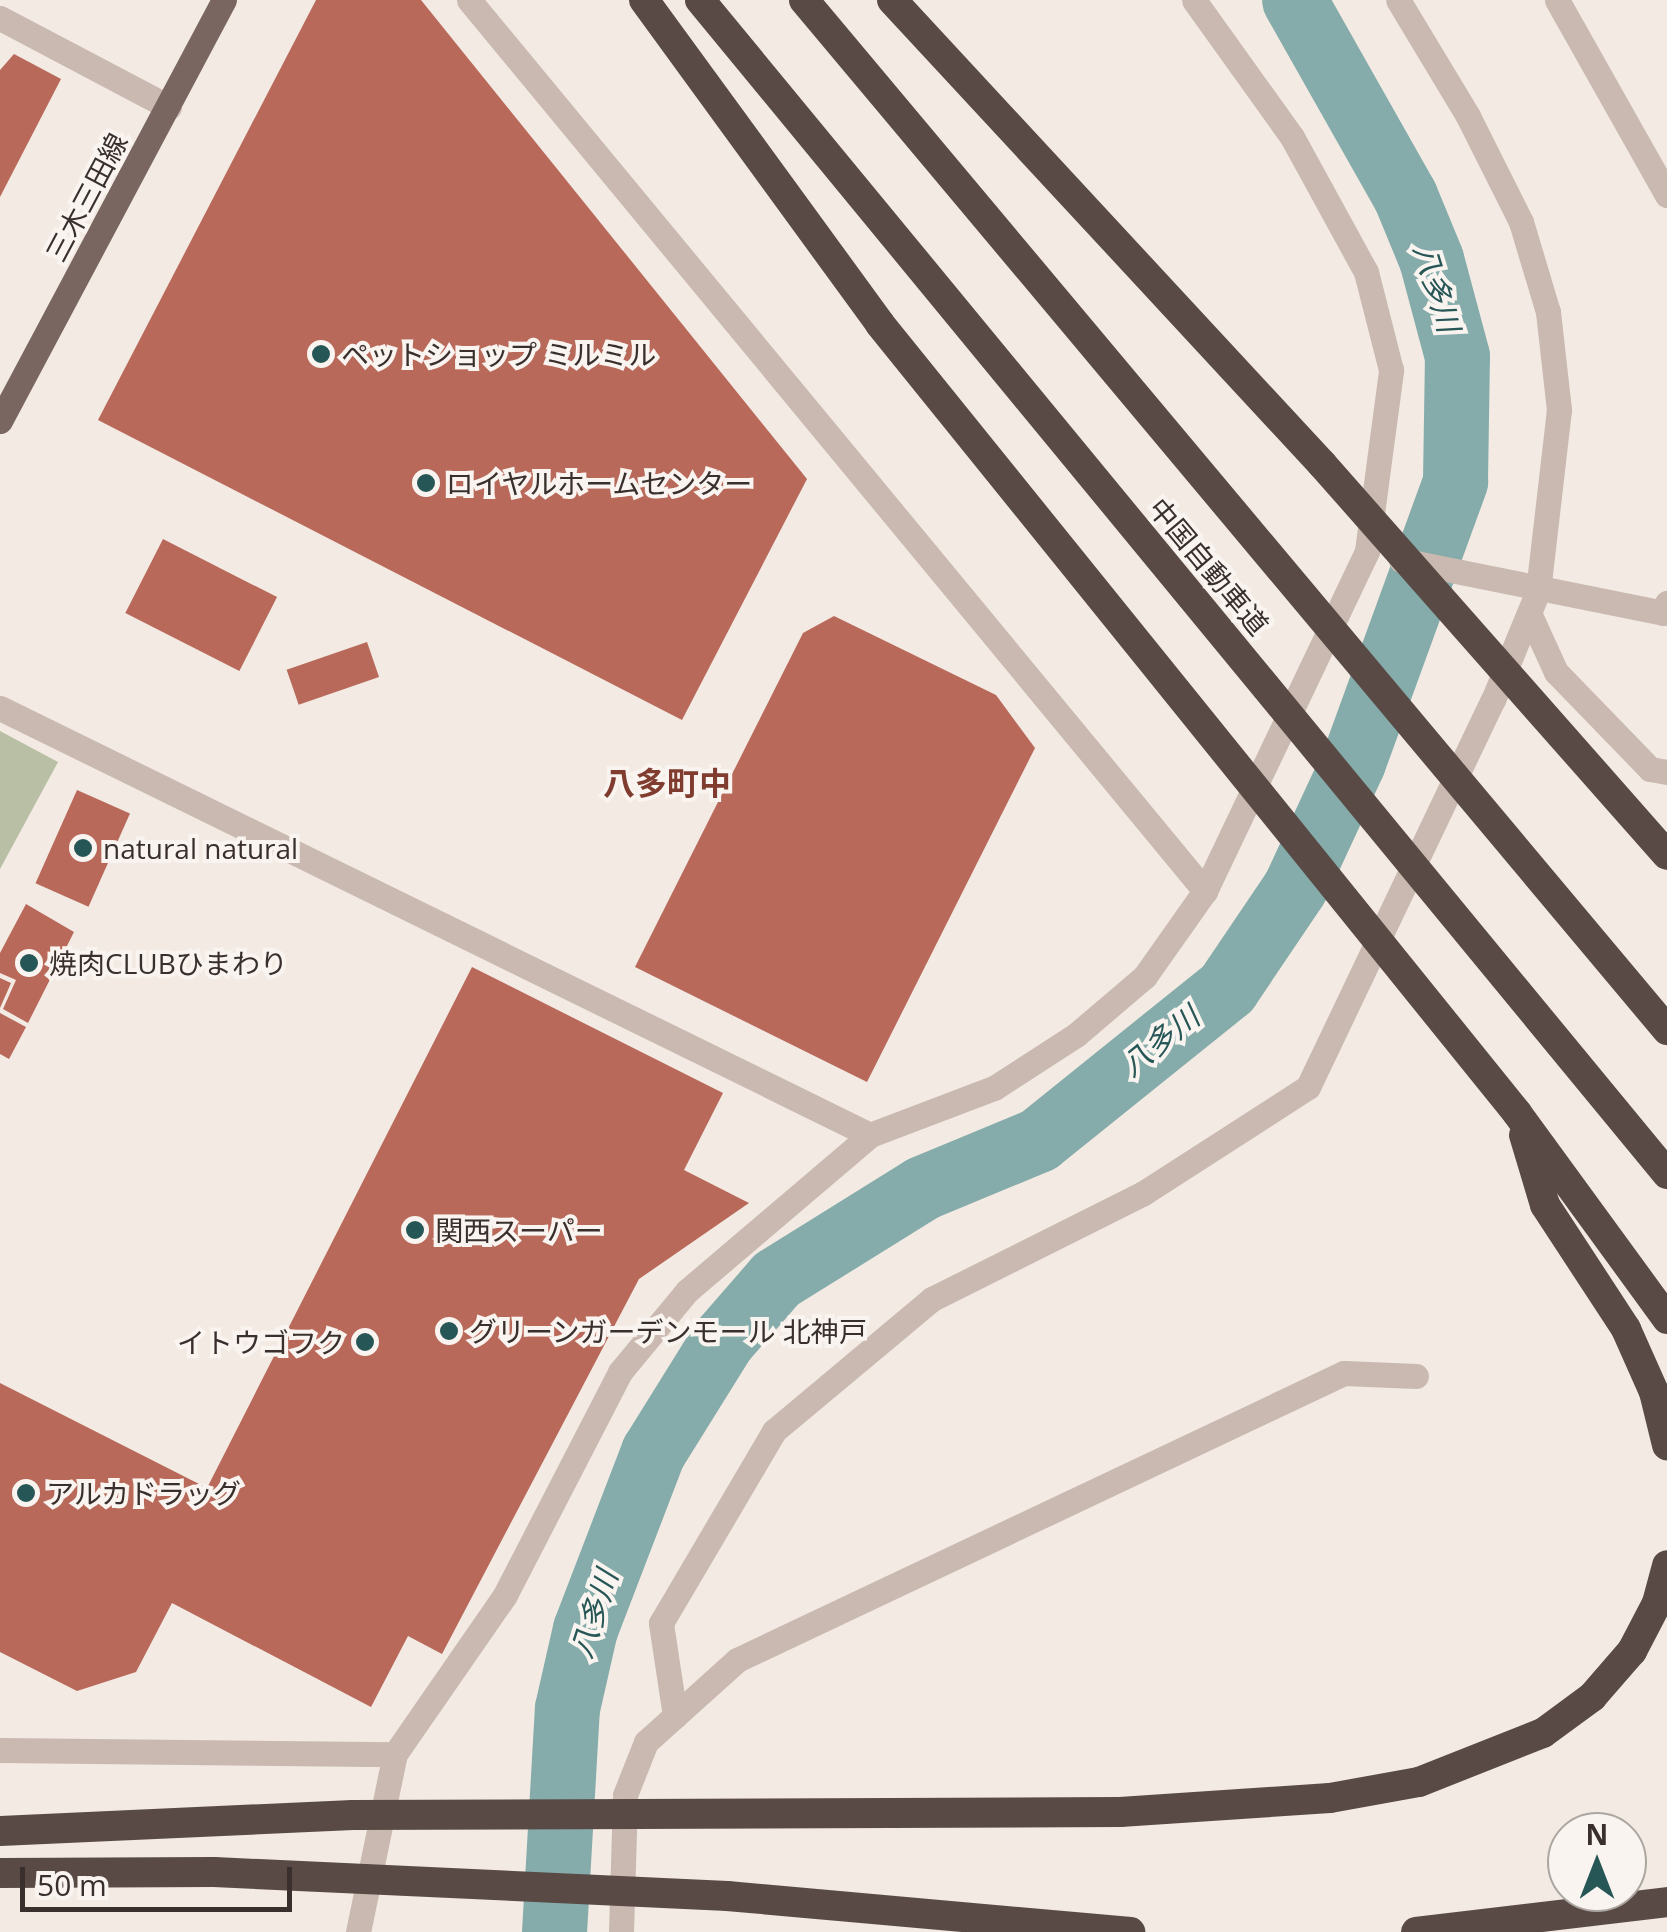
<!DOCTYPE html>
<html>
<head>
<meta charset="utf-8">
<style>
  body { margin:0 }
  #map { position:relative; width:1667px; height:1932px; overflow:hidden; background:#f2eae3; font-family:"Open Sans","Noto Sans JP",sans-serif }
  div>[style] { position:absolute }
  .green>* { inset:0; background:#b8bfa4 }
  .river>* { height:65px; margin:-32.5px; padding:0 32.5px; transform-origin:32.5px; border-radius:32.5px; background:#85acaa }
  .building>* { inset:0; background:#b9695a; transform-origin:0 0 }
  .minor>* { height:25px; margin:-12.5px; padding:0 12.5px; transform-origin:12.5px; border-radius:12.5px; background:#c9b9b0 }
  .major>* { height:25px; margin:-12.5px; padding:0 12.5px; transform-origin:12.5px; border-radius:12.5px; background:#796660 }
  .highway>* { height:30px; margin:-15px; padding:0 15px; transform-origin:15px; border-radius:15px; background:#594a45 }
  .dots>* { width:28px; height:28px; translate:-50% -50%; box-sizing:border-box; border:5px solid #f9f4ef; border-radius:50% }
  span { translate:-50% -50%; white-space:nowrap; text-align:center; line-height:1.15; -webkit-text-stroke:8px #f9f4ef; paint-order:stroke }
  .street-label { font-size:28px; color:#39302d }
  .poi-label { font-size:28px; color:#39302d }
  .left { translate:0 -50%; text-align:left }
  .right { translate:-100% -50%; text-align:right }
  .water-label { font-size:30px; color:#275656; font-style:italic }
  .quarter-label { font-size:32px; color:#7f3c2f; font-weight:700 }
  .north { position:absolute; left:1547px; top:1812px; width:100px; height:100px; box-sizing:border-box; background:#f9f4ef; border:2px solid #aca6a1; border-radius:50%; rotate:0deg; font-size:28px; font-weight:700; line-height:40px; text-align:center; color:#39302d }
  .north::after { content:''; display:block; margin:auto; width:35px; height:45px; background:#275656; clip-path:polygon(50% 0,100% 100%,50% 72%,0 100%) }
  .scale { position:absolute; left:20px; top:1867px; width:272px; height:45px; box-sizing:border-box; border:5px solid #39302d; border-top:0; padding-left:12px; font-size:30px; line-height:35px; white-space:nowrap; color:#39302d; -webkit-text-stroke:8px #f9f4ef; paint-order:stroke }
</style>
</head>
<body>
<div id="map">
  <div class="green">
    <i style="clip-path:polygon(0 731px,58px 762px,0 869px)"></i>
  </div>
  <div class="river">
    <i style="left:554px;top:1932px;width:224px;rotate:-86.7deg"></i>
    <i style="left:567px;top:1708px;width:81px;rotate:-77.2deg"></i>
    <i style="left:585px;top:1629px;width:190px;rotate:-69deg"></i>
    <i style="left:653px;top:1452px;width:131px;rotate:-58.1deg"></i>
    <i style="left:722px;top:1341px;width:82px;rotate:-48.9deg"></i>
    <i style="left:776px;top:1279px;width:172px;rotate:-31.9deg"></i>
    <i style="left:922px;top:1188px;width:126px;rotate:-22.5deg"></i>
    <i style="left:1038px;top:1140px;width:243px;rotate:-38.8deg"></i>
    <i style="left:1227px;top:988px;width:122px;rotate:-56deg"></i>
    <i style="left:1295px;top:887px;width:138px;rotate:-65.1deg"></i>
    <i style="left:1353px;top:762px;width:299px;rotate:-70deg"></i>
    <i style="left:1455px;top:481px;width:125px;rotate:-89.1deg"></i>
    <i style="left:1457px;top:356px;width:100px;rotate:-105deg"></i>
    <i style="left:1431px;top:259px;width:68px;rotate:-112.4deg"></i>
    <i style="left:1405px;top:196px;width:225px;rotate:-119.5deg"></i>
  </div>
  <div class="building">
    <i style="clip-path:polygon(316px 0,421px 0,807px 479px,682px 720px,98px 420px)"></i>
    <i style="clip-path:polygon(14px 54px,61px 79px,0 197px,0 70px)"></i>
    <i style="left:163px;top:539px;width:128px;height:83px;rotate:27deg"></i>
    <i style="clip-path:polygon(834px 616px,996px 695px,1035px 748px,867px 1082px,635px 967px,803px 633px)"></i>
    <i style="left:367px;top:642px;width:37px;height:85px;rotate:71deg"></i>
    <i style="left:77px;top:790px;width:58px;height:102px;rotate:24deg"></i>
    <i style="clip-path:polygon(26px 904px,74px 932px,28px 1023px,3px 1009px,16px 980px,0 973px,0 953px)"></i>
    <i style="clip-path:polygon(472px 967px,723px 1093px,684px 1170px,749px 1203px,639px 1279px,442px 1654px,408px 1636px,371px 1707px,172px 1603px,136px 1672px,77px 1691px,0 1652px,0 1383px,207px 1488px)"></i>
    <i style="clip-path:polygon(0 978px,11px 983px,0 1008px)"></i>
    <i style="clip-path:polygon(0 1013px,26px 1027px,9px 1059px,0 1054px)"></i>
  </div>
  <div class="minor">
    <i style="left:469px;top:0;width:1156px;rotate:50.44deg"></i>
    <i style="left:1557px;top:0;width:224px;rotate:60.6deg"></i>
    <i style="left:0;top:18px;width:191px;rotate:27.8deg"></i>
    <i style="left:1401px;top:560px;width:267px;rotate:11.4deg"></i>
    <i style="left:1663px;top:613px;width:11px;rotate:-68deg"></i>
    <i style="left:1529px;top:613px;width:65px;rotate:65.4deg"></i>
    <i style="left:1556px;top:672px;width:135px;rotate:45.9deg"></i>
    <i style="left:1650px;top:769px;width:17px;rotate:10deg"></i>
    <i style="left:0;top:708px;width:969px;rotate:26.14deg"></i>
    <i style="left:675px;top:1716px;width:94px;rotate:-98.6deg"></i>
    <i style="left:661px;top:1623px;width:223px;rotate:-59.5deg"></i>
    <i style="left:774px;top:1431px;width:206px;rotate:-39.9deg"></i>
    <i style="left:932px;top:1299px;width:235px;rotate:-26.6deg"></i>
    <i style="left:1142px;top:1194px;width:197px;rotate:-32.8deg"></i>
    <i style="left:1308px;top:1087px;width:429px;rotate:-64.5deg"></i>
    <i style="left:1493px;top:700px;width:118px;rotate:-67.6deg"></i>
    <i style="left:1538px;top:591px;width:182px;rotate:-83.4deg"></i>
    <i style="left:1559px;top:410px;width:99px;rotate:-96.4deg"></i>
    <i style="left:1548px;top:312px;width:94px;rotate:-106.7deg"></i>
    <i style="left:1521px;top:222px;width:119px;rotate:-116.6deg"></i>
    <i style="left:1468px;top:116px;width:135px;rotate:-121.1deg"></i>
    <i style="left:0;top:1750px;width:395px;rotate:0.6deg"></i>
    <i style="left:358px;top:1932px;width:182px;rotate:-78.3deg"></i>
    <i style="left:395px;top:1754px;width:193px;rotate:-55.3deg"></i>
    <i style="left:505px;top:1595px;width:251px;rotate:-62.7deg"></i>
    <i style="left:620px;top:1372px;width:105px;rotate:-50.4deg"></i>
    <i style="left:687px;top:1291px;width:240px;rotate:-40.4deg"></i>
    <i style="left:870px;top:1135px;width:133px;rotate:-20.8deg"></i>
    <i style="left:994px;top:1088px;width:98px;rotate:-32.9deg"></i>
    <i style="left:1076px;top:1035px;width:91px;rotate:-40.5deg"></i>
    <i style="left:1145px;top:976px;width:104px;rotate:-54.8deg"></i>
    <i style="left:1205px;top:891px;width:377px;rotate:-64.5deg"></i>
    <i style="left:1367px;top:551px;width:183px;rotate:-82.4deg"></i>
    <i style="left:1391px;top:370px;width:101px;rotate:-104.3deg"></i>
    <i style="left:1366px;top:272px;width:154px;rotate:-118.7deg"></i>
    <i style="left:1292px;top:137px;width:168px;rotate:-125.6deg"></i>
    <i style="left:621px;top:1932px;width:137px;rotate:-88.3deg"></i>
    <i style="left:625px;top:1795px;width:57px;rotate:-68.4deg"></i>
    <i style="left:646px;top:1742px;width:122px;rotate:-42deg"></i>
    <i style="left:737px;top:1660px;width:671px;rotate:-25.31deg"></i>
    <i style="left:1344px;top:1373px;width:72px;rotate:2.4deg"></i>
  </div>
  <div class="major">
    <i style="left:0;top:421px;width:477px;rotate:-62deg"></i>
  </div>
  <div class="highway">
    <i style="left:644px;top:0;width:401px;rotate:53.9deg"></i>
    <i style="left:880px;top:324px;width:1014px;rotate:51.08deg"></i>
    <i style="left:1517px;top:1113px;width:255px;rotate:53.9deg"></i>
    <i style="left:700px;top:0;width:1521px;rotate:50.52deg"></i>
    <i style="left:804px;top:0;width:1344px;rotate:50.04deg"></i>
    <i style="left:892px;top:0;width:633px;rotate:47.18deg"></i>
    <i style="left:1322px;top:464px;width:521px;rotate:48.58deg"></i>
    <i style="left:1524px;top:1135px;width:73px;rotate:73.3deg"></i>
    <i style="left:1545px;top:1205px;width:148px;rotate:56.8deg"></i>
    <i style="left:1626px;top:1329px;width:69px;rotate:66deg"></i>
    <i style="left:1654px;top:1392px;width:55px;rotate:76.2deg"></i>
    <i style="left:0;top:1831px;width:353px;rotate:-2.6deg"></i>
    <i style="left:353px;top:1815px;width:767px;rotate:-0.22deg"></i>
    <i style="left:1120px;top:1812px;width:210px;rotate:-3.8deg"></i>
    <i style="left:1330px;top:1798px;width:90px;rotate:-10.2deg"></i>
    <i style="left:1419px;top:1782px;width:133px;rotate:-21.6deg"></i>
    <i style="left:1543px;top:1733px;width:61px;rotate:-36.3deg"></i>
    <i style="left:1592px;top:1697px;width:61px;rotate:-49deg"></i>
    <i style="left:1632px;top:1651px;width:54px;rotate:-62.5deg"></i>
    <i style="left:1657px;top:1603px;width:39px;rotate:-75deg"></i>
    <i style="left:0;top:1873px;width:214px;rotate:-0.3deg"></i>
    <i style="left:214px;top:1872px;width:514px;rotate:2.68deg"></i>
    <i style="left:727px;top:1896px;width:405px;rotate:5.1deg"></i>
    <i style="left:1416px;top:1932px;width:253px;rotate:-6.8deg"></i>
  </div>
  <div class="dots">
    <i style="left:321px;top:354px;background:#275656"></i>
    <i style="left:426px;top:483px;background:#275656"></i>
    <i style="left:83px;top:848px;background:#275656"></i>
    <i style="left:29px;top:963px;background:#275656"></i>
    <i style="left:415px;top:1230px;background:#275656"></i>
    <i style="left:449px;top:1331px;background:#275656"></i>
    <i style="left:365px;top:1342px;background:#275656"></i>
    <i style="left:26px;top:1493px;background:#275656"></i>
  </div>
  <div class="street-label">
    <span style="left:86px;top:197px;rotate:-62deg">三木三田線</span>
    <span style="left:1209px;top:566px;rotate:50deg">中国自動車道</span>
  </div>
  <div class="poi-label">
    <span class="left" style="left:341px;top:354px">ペットショップ ミルミル</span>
    <span class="left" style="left:446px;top:483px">ロイヤルホームセンター</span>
    <span class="left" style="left:103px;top:848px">natural natural</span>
    <span class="left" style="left:49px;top:963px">焼肉CLUBひまわり</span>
    <span class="left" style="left:435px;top:1230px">関西スーパー</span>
    <span class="left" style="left:469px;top:1331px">グリーンガーデンモール 北神戸</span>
    <span class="right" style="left:345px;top:1342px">イトウゴフク</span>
    <span class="left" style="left:46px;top:1493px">アルカドラッグ</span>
  </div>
  <div class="water-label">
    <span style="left:1437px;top:288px;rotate:73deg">八多川</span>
    <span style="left:1160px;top:1041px;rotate:-39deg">八多川</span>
    <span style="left:594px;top:1614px;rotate:-72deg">八多川</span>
  </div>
  <div class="quarter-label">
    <span style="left:667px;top:783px">八多町中</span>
  </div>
  <div class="north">N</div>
  <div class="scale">50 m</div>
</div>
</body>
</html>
